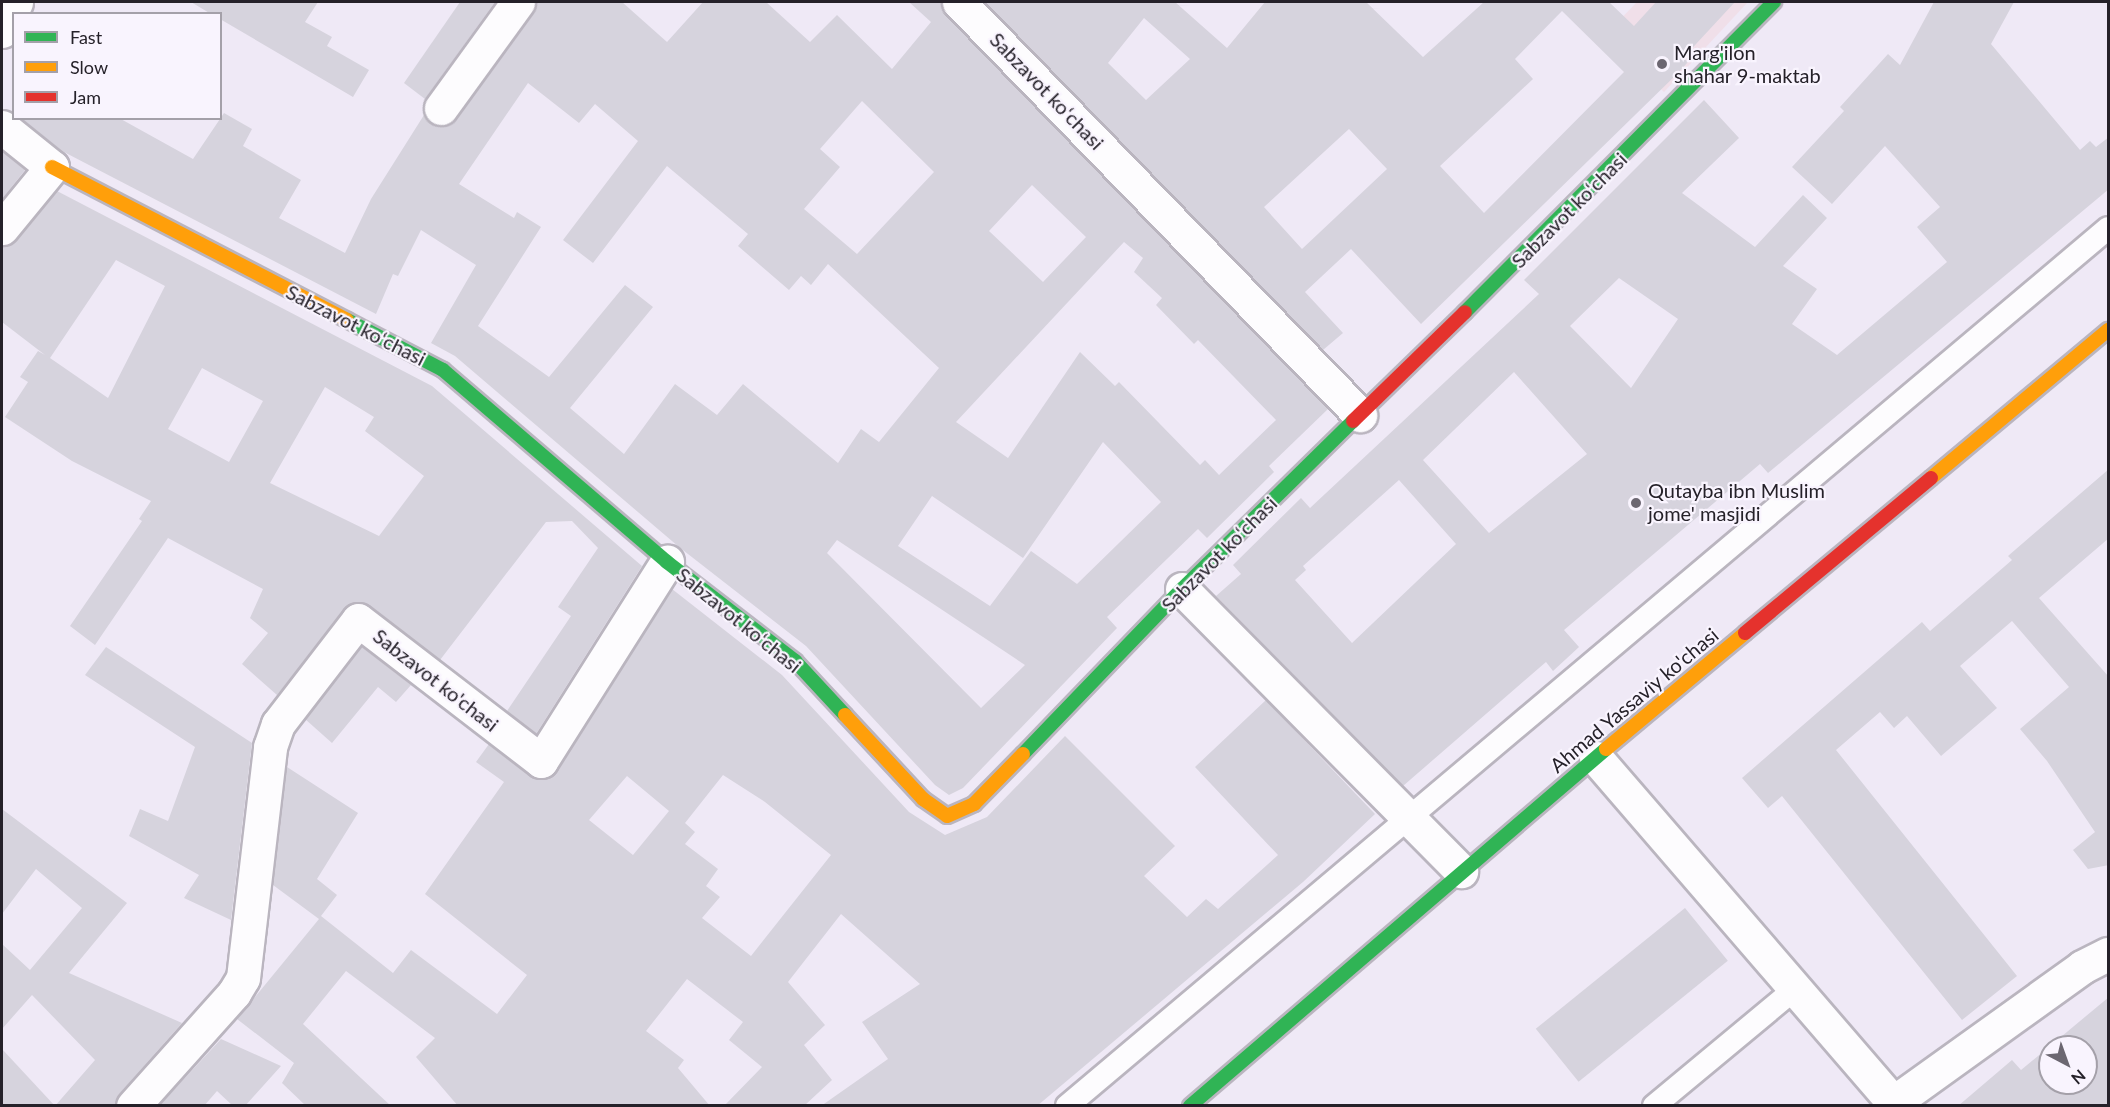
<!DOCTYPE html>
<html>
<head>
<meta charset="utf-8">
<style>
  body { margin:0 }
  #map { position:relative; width:2110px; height:1107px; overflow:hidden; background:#efe9f6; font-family:Lato,sans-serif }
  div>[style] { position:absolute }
  .education>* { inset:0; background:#f0dfe9 }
  .building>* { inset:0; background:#d6d3dd; transform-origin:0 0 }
  .roads { filter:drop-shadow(2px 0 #bab5bf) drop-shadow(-2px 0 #bab5bf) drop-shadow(0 2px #bab5bf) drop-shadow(0 -2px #bab5bf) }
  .lane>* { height:22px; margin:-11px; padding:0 11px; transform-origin:11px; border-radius:11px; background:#fdfcfe }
  .street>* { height:33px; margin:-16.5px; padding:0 16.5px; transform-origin:16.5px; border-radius:16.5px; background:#fdfcfe }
  .fast>* { height:14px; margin:-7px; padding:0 7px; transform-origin:7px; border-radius:7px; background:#30b455 }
  .slow>* { height:14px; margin:-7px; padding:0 7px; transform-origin:7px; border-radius:7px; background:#ff9f0a }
  .jam>* { height:14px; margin:-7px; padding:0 7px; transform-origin:7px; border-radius:7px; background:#e5322d }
  .dots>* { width:16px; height:16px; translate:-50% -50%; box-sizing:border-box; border:3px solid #f9f4fe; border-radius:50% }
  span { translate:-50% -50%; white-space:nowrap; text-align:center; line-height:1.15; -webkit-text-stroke:4.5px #f9f4fe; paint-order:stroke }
  .poi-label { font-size:20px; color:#252129 }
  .left { translate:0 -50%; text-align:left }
  .street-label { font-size:20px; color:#252129 }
  .frame { position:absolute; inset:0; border:3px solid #252129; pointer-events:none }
  .legend { position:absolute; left:12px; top:12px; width:210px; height:108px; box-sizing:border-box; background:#f9f4fe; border:2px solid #a4a0a9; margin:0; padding:8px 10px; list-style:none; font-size:18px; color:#252129 }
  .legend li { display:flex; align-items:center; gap:12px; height:30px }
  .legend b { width:30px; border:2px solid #a4a0a9 }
  .north { position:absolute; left:2038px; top:1035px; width:60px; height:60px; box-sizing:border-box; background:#f9f4fe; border:2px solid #a4a0a9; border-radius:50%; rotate:139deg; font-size:16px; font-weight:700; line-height:24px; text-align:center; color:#252129 }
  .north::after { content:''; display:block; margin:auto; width:21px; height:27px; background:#6c6771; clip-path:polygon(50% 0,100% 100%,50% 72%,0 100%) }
</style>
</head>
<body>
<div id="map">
  <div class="education">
    <i style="clip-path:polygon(1637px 2px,1748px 2px,1664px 92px,1604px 36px)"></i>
  </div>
  <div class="building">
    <i style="clip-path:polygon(191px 2px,318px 2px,305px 22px,332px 37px,327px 46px,369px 70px,353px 97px,220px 19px,220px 14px,211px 14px)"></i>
    <i style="clip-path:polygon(460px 2px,495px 2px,425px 99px,404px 83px)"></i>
    <i style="clip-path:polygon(evenodd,536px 2px,622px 2px,667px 42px,703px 2px,766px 2px,810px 42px,837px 15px,892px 69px,931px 22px,909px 2px,941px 2px,946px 15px,1328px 409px,1269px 466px,1274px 472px,1207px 538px,1198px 529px,1107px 617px,1117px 628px,963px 788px,949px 795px,935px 785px,806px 646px,679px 547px,455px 356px,431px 343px,476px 265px,421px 230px,398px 276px,393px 274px,376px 314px,62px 151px,21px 118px,119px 118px,193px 159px,224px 113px,252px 129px,243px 146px,301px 180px,279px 218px,345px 253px,371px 199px,424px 115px,438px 127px,456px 119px,533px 13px,536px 2px,528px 83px,579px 123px,595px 104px,638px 141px,563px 240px,593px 263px,667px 166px,748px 234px,738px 246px,789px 290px,801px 276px,811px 285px,828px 264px,939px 368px,879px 442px,861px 429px,838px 463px,743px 384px,717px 415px,675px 384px,624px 454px,570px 408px,653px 307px,625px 285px,549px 377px,478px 326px,541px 227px,517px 212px,514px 218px,459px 184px,528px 83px,536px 2px,862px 101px,934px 172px,857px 254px,804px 209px,840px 167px,820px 149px,862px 101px,536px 2px,1032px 185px,1086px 237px,1043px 282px,989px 231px,1032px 185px,536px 2px,1124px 242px,1143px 258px,1134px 272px,1162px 298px,1156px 305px,1194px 344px,1198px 340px,1276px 420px,1219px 475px,1205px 460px,1200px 465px,1119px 382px,1115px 386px,1080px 352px,1008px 458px,956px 422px,1124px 242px,536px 2px,1103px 442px,1161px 502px,1077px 584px,1031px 551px,990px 606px,898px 546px,932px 496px,1023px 558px,1103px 442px,536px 2px,837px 540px,1025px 665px,981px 708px,827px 553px,837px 540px)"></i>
    <i style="clip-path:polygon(evenodd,985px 2px,1175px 2px,1227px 48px,1265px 2px,1366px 2px,1423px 57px,1484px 2px,1609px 2px,1634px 26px,1656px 2px,1735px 2px,1683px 58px,1688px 62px,1678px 73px,1421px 324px,1351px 249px,1305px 292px,1343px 333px,1323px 350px,985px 2px,1562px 11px,1624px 72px,1484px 213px,1440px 166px,1533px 79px,1515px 59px,1562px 11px,985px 2px,1144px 18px,1190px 59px,1146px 100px,1108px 63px,1144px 18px,985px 2px,1349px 129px,1387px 169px,1302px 249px,1264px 207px,1349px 129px)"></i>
    <i style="clip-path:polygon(evenodd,1934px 2px,2014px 2px,1991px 44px,2080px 150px,2090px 141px,2096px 147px,2109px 137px,2109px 189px,1768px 473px,1760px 464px,1564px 630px,1579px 647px,1553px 671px,1546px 662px,1403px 786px,1216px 596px,1241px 574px,1233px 565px,1301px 498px,1310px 508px,1539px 294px,1524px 280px,1704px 100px,1739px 138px,1682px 193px,1755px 247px,1803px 195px,1827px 218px,1783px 266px,1817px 289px,1792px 324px,1837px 355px,1947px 262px,1917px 227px,1940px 207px,1885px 146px,1832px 204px,1792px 167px,1844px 111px,1840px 107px,1888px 54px,1900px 65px,1934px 2px,1619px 278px,1678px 319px,1631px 388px,1570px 326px,1619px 278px,1934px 2px,1514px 372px,1587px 454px,1489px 533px,1423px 460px,1514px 372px,1934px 2px,1399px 480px,1456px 544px,1352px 643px,1295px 580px,1306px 570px,1303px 566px,1399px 480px)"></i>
    <i style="clip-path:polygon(2px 151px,25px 170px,2px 199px)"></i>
    <i style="clip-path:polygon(evenodd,57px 191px,432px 386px,642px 566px,536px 734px,507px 711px,571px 616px,558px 607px,598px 548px,572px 521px,546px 522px,440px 660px,369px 605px,351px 603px,277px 695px,242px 664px,268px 633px,250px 618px,263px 589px,168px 538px,95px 645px,70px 626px,142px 521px,139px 519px,151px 501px,72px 461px,5px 417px,28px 382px,20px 377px,38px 351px,45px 355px,2px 322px,2px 246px,16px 240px,57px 191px,116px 260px,165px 286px,108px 398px,50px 358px,116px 260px,57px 191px,202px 368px,263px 401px,229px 462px,168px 429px,202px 368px,57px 191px,325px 387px,374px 417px,365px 431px,424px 476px,379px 536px,270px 483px,325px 387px)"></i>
    <i style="clip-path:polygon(2109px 469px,2109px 538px,2039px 598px,2109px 677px,2109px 865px,2088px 869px,2073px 850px,2095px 832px,2047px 761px,2020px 729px,2069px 687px,2012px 621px,1960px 666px,1997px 708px,1941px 756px,1907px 716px,1894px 728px,1880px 712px,1836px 750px,2017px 976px,1962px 1020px,1782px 796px,1768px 808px,1742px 778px,1922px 622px,1930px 631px,2012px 560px,2008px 556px)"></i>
    <i style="clip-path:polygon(evenodd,672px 589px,782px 675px,909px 812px,945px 835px,987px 817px,1065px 736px,1175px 846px,1144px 876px,1187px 917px,1206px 899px,1218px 909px,1278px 855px,1195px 767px,1266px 700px,1375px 814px,1303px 882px,1037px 1106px,821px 1106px,888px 1059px,862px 1022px,920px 984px,841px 914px,788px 982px,825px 1025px,804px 1045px,832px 1080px,804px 1106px,724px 1106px,762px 1067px,729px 1040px,743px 1022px,687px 979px,646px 1031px,684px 1060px,678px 1068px,710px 1106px,458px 1106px,416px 1057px,435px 1038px,346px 971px,303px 1024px,391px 1106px,306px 1106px,282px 1083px,294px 1063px,237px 1019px,319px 919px,273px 885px,287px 767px,358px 813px,317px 879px,337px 895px,321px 916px,393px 973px,411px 950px,497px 1014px,527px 975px,425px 894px,504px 782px,476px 762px,489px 744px,530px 776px,550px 778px,672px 589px,723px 775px,765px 802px,831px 855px,751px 956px,702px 918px,720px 897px,706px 886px,718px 869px,685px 844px,695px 832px,685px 823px,723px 775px,672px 589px,627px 776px,669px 811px,633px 855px,589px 820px,627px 776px)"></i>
    <i style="clip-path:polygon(361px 646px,411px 685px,396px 702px,378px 687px,332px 743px,305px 719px)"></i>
    <i style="clip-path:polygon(106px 647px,252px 743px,231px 920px,184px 898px,199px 875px,129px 836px,140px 809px,168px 821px,195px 747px,85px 675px)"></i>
    <i style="clip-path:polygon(2px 809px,127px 903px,69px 973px,182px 1023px,119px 1094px,115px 1106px,55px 1106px,95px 1060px,32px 995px,2px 1029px,2px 944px,30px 970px,82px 908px,36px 869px,2px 914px)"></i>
    <i style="left:1685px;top:908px;width:68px;height:192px;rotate:51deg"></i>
    <i style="clip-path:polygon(evenodd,2109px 997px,2109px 1106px,1958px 1106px,2012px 1060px,2021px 1070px,2109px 997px,2050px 1047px,2086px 1047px,2086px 1083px,2050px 1083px,2050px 1047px)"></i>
    <i style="clip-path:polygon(221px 1039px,281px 1066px,245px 1106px,233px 1106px,217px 1091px,204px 1106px,159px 1106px)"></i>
    <i style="clip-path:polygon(2px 1049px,55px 1106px,2px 1106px)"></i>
  </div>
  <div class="roads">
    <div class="lane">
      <i style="left:1067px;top:1106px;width:1362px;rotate:-40.14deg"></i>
      <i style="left:1654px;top:1106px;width:183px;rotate:-39.7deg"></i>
    </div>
    <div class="street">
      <i style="left:959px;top:2px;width:576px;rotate:45.84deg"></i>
      <i style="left:2px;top:31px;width:32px;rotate:-64deg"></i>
      <i style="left:441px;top:108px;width:131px;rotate:-54deg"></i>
      <i style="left:2px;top:127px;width:64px;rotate:38.7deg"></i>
      <i style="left:52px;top:167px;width:79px;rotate:129.3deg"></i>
      <i style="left:1182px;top:589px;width:397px;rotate:45.3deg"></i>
      <i style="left:1596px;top:758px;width:459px;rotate:49.2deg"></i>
      <i style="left:1893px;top:1103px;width:233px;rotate:-35.7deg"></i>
      <i style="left:2082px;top:967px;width:29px;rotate:-27deg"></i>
      <i style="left:133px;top:1106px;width:152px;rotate:-48.2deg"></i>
      <i style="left:234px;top:993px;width:17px;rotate:-59deg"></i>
      <i style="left:243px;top:978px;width:233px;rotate:-83.3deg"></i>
      <i style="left:270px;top:747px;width:24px;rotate:-71deg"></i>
      <i style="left:278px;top:724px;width:131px;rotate:-52.4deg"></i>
      <i style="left:358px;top:620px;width:231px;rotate:37.6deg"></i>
      <i style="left:541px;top:761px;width:236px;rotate:-57.7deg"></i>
    </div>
    <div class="fast">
      <i style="left:1465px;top:312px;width:438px;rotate:-45.1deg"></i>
      <i style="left:347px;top:320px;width:108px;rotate:27.5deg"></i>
      <i style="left:443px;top:370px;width:295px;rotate:40.6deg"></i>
      <i style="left:667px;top:562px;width:162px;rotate:37.7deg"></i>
      <i style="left:795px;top:661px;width:74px;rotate:47.2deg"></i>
      <i style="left:1023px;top:754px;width:229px;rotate:-46.1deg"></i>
      <i style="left:1182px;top:589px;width:240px;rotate:-44.5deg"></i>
      <i style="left:1190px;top:1106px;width:548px;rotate:-40.64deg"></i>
    </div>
    <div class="slow">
      <i style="left:52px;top:167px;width:332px;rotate:27.4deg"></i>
      <i style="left:1931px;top:478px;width:231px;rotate:-39.9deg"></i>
      <i style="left:845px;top:715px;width:115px;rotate:47.1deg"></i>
      <i style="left:923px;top:799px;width:29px;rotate:35deg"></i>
      <i style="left:947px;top:816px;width:30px;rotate:-24deg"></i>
      <i style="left:974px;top:804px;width:70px;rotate:-45.6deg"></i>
      <i style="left:1606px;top:749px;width:181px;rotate:-39.8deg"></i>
    </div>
    <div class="jam">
      <i style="left:1353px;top:421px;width:156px;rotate:-44.2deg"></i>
      <i style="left:1745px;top:633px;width:242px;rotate:-39.8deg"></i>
    </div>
  </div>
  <div class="dots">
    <i style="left:1662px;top:64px;background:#6c6771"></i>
    <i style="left:1636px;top:503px;background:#6c6771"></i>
  </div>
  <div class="poi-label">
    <span class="left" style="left:1674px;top:64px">Marg'ilon<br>shahar 9-maktab</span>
    <span class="left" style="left:1648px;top:502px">Qutayba ibn Muslim<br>jome' masjidi</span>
  </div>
  <div class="street-label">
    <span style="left:1047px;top:91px;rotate:46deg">Sabzavot koʻchasi</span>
    <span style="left:1569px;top:210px;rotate:-45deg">Sabzavot koʻchasi</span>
    <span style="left:356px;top:325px;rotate:27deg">Sabzavot koʻchasi</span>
    <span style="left:1219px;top:554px;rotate:-45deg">Sabzavot koʻchasi</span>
    <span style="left:739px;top:620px;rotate:39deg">Sabzavot koʻchasi</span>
    <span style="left:436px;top:680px;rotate:38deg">Sabzavot ko'chasi</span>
    <span style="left:1634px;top:700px;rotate:-40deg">Ahmad Yassaviy ko'chasi</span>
  </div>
  <div class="frame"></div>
  <ul class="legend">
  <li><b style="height:8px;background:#30b455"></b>Fast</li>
  <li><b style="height:8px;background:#ff9f0a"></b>Slow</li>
  <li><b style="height:8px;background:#e5322d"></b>Jam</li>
  </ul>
  <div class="north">N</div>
</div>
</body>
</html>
